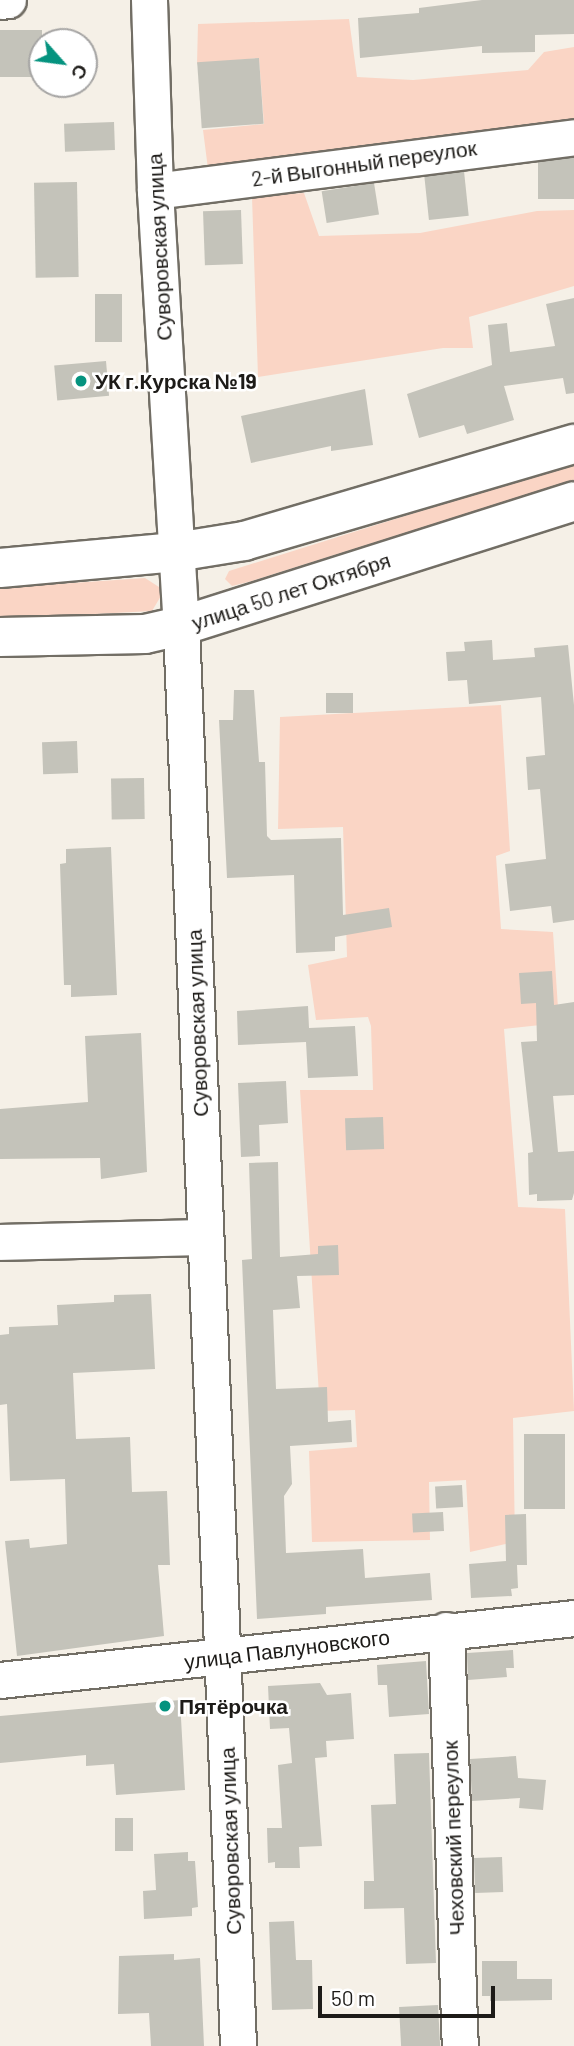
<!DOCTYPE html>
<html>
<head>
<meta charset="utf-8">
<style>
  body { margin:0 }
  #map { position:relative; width:574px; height:2046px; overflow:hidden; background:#f5f0e7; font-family:Barlow,sans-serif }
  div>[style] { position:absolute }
  .green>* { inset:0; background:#fad5c5 }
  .building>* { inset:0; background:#c4c3ba; transform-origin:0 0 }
  .roads { filter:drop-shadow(2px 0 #726e65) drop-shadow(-2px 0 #726e65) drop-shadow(0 2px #726e65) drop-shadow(0 -2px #726e65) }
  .minor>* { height:35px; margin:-17.5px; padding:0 17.5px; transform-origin:17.5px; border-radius:17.5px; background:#fff }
  .major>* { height:38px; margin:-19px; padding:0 19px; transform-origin:19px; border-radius:19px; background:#fff }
  .dots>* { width:19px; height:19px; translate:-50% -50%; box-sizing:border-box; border:4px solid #fff; border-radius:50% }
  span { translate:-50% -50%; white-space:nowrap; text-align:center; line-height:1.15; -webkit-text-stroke:5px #fff; paint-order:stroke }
  .street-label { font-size:21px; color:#1d1b18 }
  .poi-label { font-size:21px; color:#1d1b18; font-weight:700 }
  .left { translate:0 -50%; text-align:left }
  .north { position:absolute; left:28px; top:28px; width:70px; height:70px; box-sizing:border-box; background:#fff; border:2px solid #a5a4a3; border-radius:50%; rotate:118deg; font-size:19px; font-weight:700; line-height:28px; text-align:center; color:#1d1b18 }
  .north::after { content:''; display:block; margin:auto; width:24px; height:32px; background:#05937f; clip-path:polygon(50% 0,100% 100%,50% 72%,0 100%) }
  .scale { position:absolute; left:318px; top:1986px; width:177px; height:32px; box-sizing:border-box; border:4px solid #1d1b18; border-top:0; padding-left:9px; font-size:21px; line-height:24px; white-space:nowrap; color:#1d1b18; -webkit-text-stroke:5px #fff; paint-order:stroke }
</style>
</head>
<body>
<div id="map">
  <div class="green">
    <i style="clip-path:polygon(349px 19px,357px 77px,413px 80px,528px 70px,544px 52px,574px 47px,574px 129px,208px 169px,203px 130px,264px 124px,259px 58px,197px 64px,198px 24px)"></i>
    <i style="clip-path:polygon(304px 193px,319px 236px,420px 233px,537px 211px,574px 210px,574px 286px,469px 317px,473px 348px,443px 348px,258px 377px,252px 197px)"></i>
    <i style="clip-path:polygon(574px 463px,574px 480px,252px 581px,232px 586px,225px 579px,229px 571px)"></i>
    <i style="clip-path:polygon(145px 578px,159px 587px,161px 596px,152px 611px,0 619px,0 588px)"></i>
    <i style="clip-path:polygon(501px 705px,510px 851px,496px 856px,501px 929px,553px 932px,559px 1023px,504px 1029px,518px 1207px,565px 1209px,574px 1411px,513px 1418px,515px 1542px,470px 1552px,466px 1480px,429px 1482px,430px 1540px,312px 1542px,309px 1451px,357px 1447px,355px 1410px,320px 1411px,300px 1090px,373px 1090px,371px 1026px,368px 1017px,316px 1020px,308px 965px,347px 957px,343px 827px,278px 829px,280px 717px)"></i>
  </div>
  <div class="building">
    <i style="clip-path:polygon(482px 0,574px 0,574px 34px,535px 35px,535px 52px,482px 53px,482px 46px,360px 58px,358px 18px,419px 13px,419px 8px)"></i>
    <i style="left:42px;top:30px;width:47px;height:42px;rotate:90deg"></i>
    <i style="left:259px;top:58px;width:66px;height:62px;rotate:86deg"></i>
    <i style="left:114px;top:122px;width:28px;height:50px;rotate:88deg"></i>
    <i style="left:574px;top:158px;width:41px;height:36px;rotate:90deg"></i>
    <i style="left:464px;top:171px;width:45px;height:40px;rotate:84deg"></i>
    <i style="left:77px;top:182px;width:95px;height:43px;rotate:89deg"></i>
    <i style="left:374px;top:183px;width:32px;height:53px;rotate:81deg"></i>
    <i style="left:241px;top:210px;width:54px;height:38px;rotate:88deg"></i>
    <i style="left:95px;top:294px;width:27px;height:48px"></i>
    <i style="clip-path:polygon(574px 298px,574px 393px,566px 394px,563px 378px,504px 386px,514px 420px,467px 434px,464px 425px,419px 438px,407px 394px,492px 365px,488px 325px,507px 323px,510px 352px,555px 346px,546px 304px)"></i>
    <i style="left:106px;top:361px;width:35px;height:52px;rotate:85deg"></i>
    <i style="clip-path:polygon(365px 389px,373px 445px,331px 451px,331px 446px,251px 463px,241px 416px)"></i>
    <i style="clip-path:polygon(492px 640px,493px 660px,535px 657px,534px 648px,568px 645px,574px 705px,574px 920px,553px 923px,551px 906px,510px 911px,505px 864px,546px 859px,540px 789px,528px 790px,526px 757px,545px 755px,541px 697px,469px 704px,467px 680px,448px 681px,446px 652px,465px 651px,464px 642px)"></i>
    <i style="clip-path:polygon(234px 690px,254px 690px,259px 762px,265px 762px,267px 836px,271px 840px,341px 838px,343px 915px,389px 908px,392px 927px,335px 937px,335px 951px,296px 953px,294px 875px,227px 878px,219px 720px,233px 720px)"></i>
    <i style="left:326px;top:693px;width:27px;height:20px"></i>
    <i style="left:77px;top:741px;width:32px;height:35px;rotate:88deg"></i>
    <i style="left:144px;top:778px;width:41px;height:33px;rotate:89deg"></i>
    <i style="clip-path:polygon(111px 847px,117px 995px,71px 997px,71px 985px,64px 985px,60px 864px,66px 863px,66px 849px)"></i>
    <i style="clip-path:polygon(552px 971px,554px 1005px,574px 1002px,574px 1095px,553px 1096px,558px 1152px,574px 1151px,574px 1193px,572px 1200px,537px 1201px,537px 1194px,529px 1195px,528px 1153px,533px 1152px,521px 1042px,537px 1041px,536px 1003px,521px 1004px,519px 973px)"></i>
    <i style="clip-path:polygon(308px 1006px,309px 1028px,355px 1026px,358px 1076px,308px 1078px,306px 1042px,238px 1045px,237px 1011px)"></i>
    <i style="clip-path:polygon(141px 1033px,147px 1172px,101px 1179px,100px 1158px,0 1159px,0 1109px,88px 1102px,85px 1036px)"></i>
    <i style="clip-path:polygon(286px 1081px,288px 1123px,259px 1125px,260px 1156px,241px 1157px,238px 1083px)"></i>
    <i style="left:383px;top:1117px;width:32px;height:38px;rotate:88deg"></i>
    <i style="clip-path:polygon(278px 1162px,280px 1257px,318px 1254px,318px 1246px,338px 1245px,339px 1275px,297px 1276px,300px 1308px,273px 1310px,276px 1389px,327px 1387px,328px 1422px,351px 1420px,352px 1442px,290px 1446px,292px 1484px,284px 1496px,286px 1553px,363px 1549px,365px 1578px,430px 1573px,432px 1600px,326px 1607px,326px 1614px,257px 1619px,242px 1260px,252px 1259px,249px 1163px)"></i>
    <i style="clip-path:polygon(151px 1294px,155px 1369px,73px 1373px,76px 1439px,130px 1437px,132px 1492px,167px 1491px,170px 1565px,158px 1565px,164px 1636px,17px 1656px,5px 1541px,29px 1539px,30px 1548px,67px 1544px,65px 1479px,10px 1481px,7px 1404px,0 1405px,0 1335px,9px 1334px,9px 1327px,58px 1325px,57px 1305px,114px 1302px,114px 1295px)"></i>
    <i style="left:524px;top:1434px;width:41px;height:75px"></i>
    <i style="left:462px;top:1485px;width:22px;height:27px;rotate:87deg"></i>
    <i style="left:443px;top:1512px;width:19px;height:31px;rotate:87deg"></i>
    <i style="clip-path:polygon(526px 1514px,527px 1565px,517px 1565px,518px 1588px,511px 1589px,512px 1596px,471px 1598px,469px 1564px,506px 1561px,505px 1515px)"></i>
    <i style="clip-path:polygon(513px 1650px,514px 1668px,506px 1668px,507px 1677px,468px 1680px,467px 1653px)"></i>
    <i style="clip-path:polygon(426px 1661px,429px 1714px,389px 1717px,387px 1685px,378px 1685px,377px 1665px)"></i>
    <i style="clip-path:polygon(320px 1683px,327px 1695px,351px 1693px,354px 1739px,326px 1741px,327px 1757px,315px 1758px,322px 1846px,299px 1847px,300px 1868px,275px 1868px,275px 1862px,268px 1863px,267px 1828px,282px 1828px,278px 1765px,292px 1763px,289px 1728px,270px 1729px,268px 1686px)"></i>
    <i style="clip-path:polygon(180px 1700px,185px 1790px,116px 1795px,114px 1764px,86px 1766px,86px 1755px,0 1763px,0 1716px)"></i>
    <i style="clip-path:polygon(429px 1753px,436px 1963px,406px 1964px,404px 1908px,364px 1909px,364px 1881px,374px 1881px,371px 1805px,396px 1804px,394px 1754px)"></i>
    <i style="clip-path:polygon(516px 1756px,518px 1778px,546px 1780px,543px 1810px,519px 1808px,520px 1798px,472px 1801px,470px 1759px)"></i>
    <i style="left:115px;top:1818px;width:18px;height:33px"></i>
    <i style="clip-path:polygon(188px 1852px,188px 1861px,195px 1861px,198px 1907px,192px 1908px,192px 1916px,144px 1919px,143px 1891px,156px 1890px,154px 1854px)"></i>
    <i style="left:502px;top:1857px;width:35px;height:28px;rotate:88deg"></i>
    <i style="clip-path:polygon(294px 1921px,296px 1960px,312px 1960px,313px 2009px,272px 2010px,269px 1922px)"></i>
    <i style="clip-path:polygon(174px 1954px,174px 1960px,200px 1958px,204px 2046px,151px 2046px,149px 2013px,118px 2014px,119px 1956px)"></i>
    <i style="clip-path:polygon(482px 1961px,517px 1961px,517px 1979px,552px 1979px,552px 2000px,490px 2001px,490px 1996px,482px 1996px)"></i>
    <i style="left:438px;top:2005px;width:41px;height:39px;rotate:87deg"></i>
  </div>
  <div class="roads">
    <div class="minor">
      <i style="left:149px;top:0;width:191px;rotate:88.2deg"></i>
      <i style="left:155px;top:191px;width:436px;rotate:86.6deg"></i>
      <i style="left:181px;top:626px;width:1421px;rotate:87.7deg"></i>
      <i style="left:0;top:1px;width:8px;rotate:-7deg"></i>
      <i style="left:155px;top:191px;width:422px;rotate:-7.3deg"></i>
      <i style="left:0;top:1242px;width:205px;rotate:-1.4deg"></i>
      <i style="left:446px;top:1630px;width:416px;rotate:88.1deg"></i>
      <i style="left:0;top:1680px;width:577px;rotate:-6.16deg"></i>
    </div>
    <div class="major">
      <i style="left:0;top:568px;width:177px;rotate:-5.2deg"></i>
      <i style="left:176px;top:552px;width:69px;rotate:-9.2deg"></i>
      <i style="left:244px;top:541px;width:344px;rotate:-16.4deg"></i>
      <i style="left:0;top:637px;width:145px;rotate:-1.2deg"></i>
      <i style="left:145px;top:634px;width:37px;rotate:-13deg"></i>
      <i style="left:181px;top:626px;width:412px;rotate:-17.6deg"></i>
    </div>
  </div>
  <div class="dots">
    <i style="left:81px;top:381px;background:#05937f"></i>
    <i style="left:165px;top:1706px;background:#05937f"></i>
  </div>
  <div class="street-label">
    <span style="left:364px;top:163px;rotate:-8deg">2-й Выгонный переулок</span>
    <span style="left:159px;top:247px;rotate:-93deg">Суворовская улица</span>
    <span style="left:291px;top:591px;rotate:-18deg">улица 50 лет Октября</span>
    <span style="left:197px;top:1023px;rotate:-92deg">Суворовская улица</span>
    <span style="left:287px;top:1649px;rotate:-7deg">улица Павлуновского</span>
    <span style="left:453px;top:1838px;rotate:-92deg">Чеховский переулок</span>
    <span style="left:230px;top:1841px;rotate:-92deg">Суворовская улица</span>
  </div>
  <div class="poi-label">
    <span class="left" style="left:95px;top:381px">УК г.Курска №19</span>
    <span class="left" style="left:179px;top:1706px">Пятёрочка</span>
  </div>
  <div class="north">С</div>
  <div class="scale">50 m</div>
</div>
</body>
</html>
